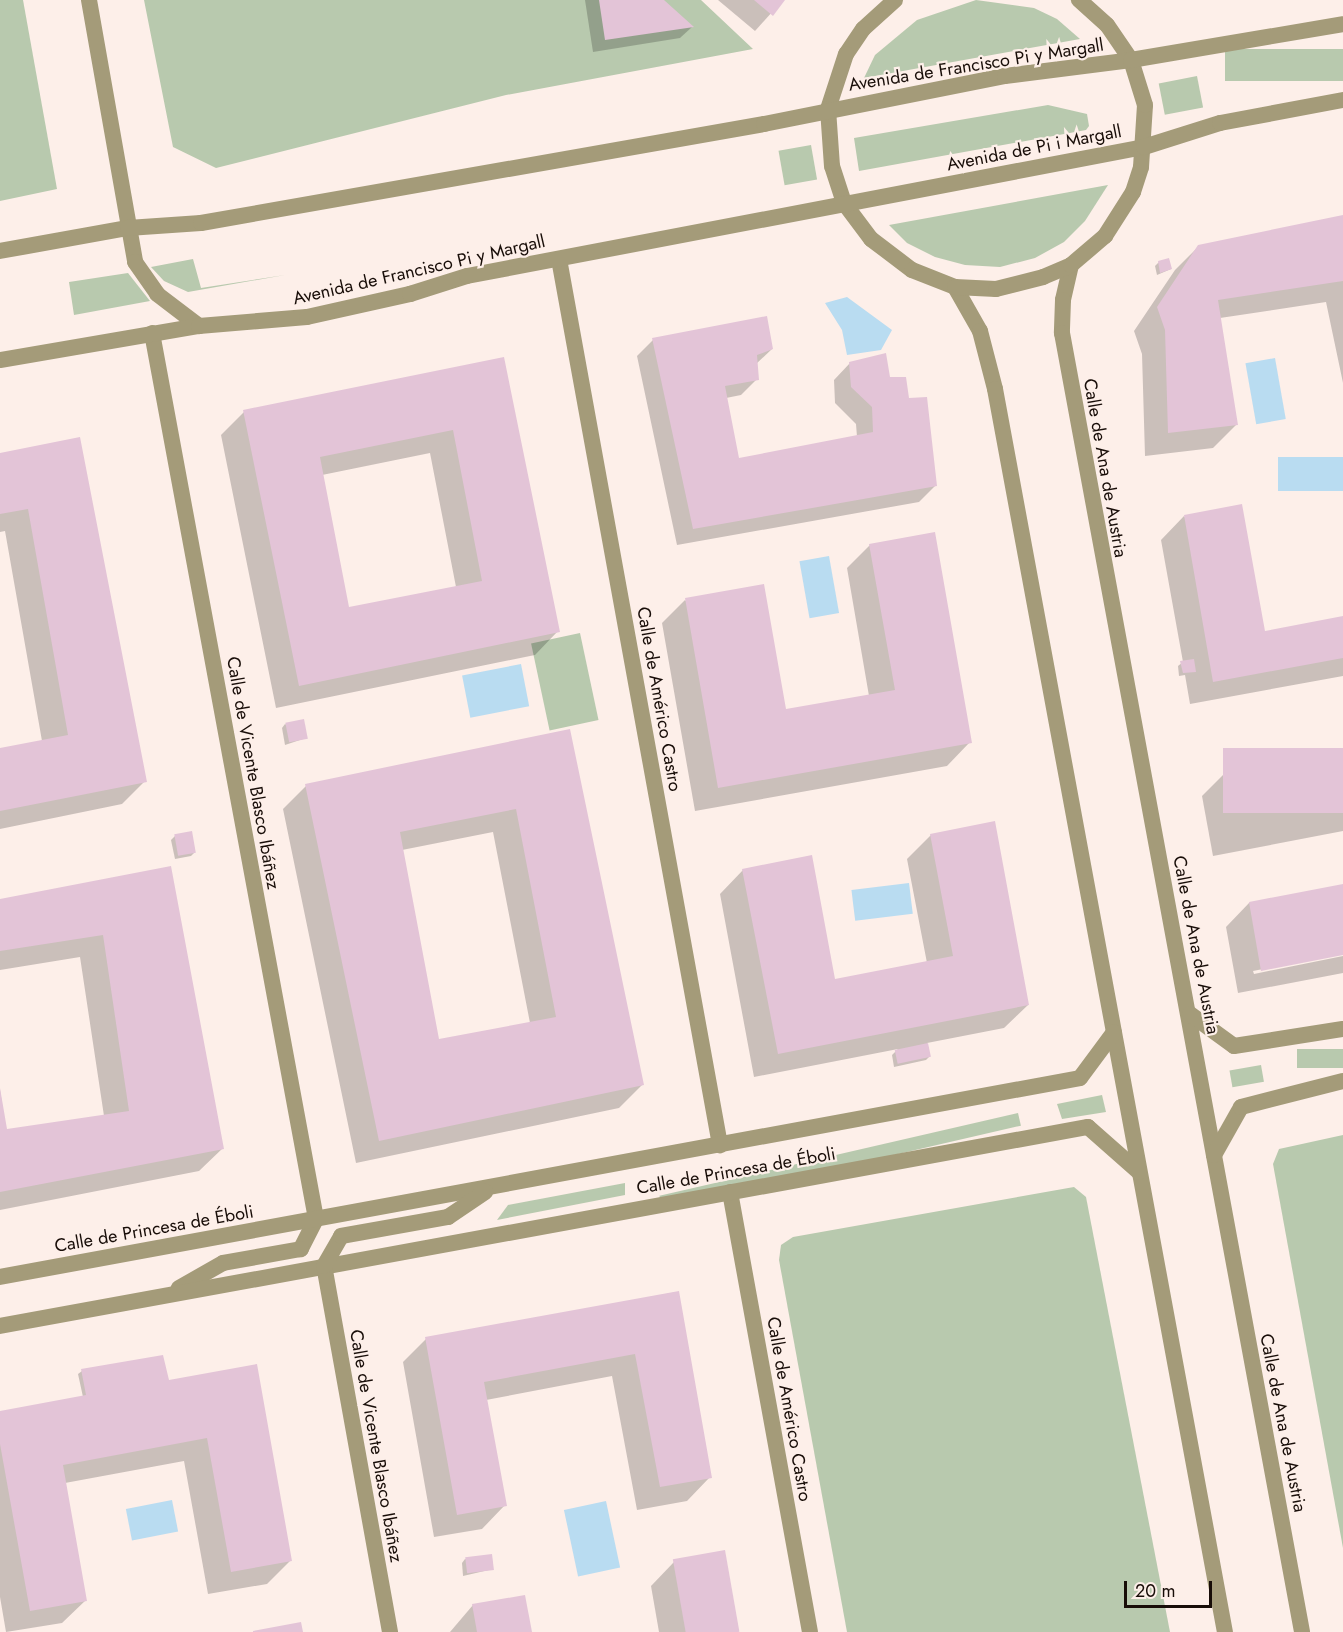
<!DOCTYPE html>
<html>
<head>
<meta charset="utf-8">
<style>
  body { margin:0 }
  #map { position:relative; width:1343px; height:1632px; overflow:hidden; background:#fdefe9; font-family:Jost,sans-serif }
  div>[style] { position:absolute }
  .green>* { inset:0; background:#b8c9ae; transform-origin:0 0 }
  .water>* { inset:0; background:#b9dcf1; transform-origin:0 0 }
  .shadow>* { inset:0; background:#0003 }
  .building>* { inset:0; background:#e3c4d7; transform-origin:0 0 }
  .minor>* { height:16px; margin:-8px; padding:0 8px; transform-origin:8px; border-radius:8px; background:#a49b79 }
  .tertiary>* { height:16px; margin:-8px; padding:0 8px; transform-origin:8px; border-radius:8px; background:#a49b79 }
  span { translate:-50% -50%; white-space:nowrap; text-align:center; line-height:1.15; -webkit-text-stroke:4.5px #fdefe9; paint-order:stroke }
  .street-label { font-size:18px; color:#180d08 }
  .scale { position:absolute; left:1124px; top:1581px; width:88px; height:27px; box-sizing:border-box; border:3px solid #180d08; border-top:0; padding-left:8px; font-size:18px; line-height:21px; white-space:nowrap; color:#180d08; -webkit-text-stroke:4px #fdefe9; paint-order:stroke }
</style>
</head>
<body>
<div id="map">
  <div class="green">
    <i style="clip-path:polygon(0 0,23px 0,57px 189px,0 201px)"></i>
    <i style="clip-path:polygon(144px 0,701px 0,753px 49px,506px 95px,216px 168px,173px 147px)"></i>
    <i style="clip-path:polygon(976px 0,1034px 8px,1057px 19px,1080px 39px,864px 78px,875px 55px,917px 20px)"></i>
    <i style="left:1343px;top:49px;width:32px;height:118px;rotate:90deg"></i>
    <i style="left:1197px;top:76px;width:32px;height:39px;rotate:79deg"></i>
    <i style="clip-path:polygon(1048px 105px,1087px 114px,1089px 126px,1086px 130px,859px 171px,854px 138px)"></i>
    <i style="left:811px;top:145px;width:35px;height:33px;rotate:80deg"></i>
    <i style="clip-path:polygon(1108px 185px,1085px 221px,1064px 242px,1035px 258px,1000px 267px,965px 265px,935px 257px,907px 243px,889px 225px)"></i>
    <i style="clip-path:polygon(193px 259px,201px 288px,285px 275px,188px 292px,164px 281px,151px 267px)"></i>
    <i style="clip-path:polygon(128px 273px,150px 301px,74px 315px,69px 282px)"></i>
    <i style="left:580px;top:633px;width:89px;height:50px;rotate:78deg"></i>
    <i style="left:1343px;top:1049px;width:19px;height:46px;rotate:90deg"></i>
    <i style="left:1261px;top:1065px;width:17px;height:32px;rotate:80deg"></i>
    <i style="clip-path:polygon(1102px 1095px,1106px 1112px,1062px 1119px,1057px 1104px)"></i>
    <i style="left:1018px;top:1113px;width:13px;height:368px;rotate:77deg"></i>
    <i style="clip-path:polygon(1343px 1135px,1343px 1548px,1273px 1164px,1279px 1149px)"></i>
    <i style="clip-path:polygon(625px 1183px,625px 1195px,497px 1220px,508px 1205px)"></i>
    <i style="clip-path:polygon(1074px 1187px,1086px 1197px,1170px 1632px,847px 1632px,779px 1260px,781px 1245px,793px 1237px)"></i>
  </div>
  <div class="water">
    <i style="clip-path:polygon(847px 297px,892px 330px,881px 350px,847px 355px,842px 330px,825px 303px)"></i>
    <i style="left:1275px;top:358px;width:62px;height:30px;rotate:80deg"></i>
    <i style="left:1343px;top:457px;width:34px;height:65px;rotate:90deg"></i>
    <i style="left:829px;top:556px;width:58px;height:30px;rotate:80deg"></i>
    <i style="left:521px;top:664px;width:43px;height:60px;rotate:79deg"></i>
    <i style="left:909px;top:883px;width:31px;height:58px;rotate:83deg"></i>
    <i style="left:172px;top:1500px;width:32px;height:47px;rotate:79deg"></i>
    <i style="left:606px;top:1501px;width:68px;height:43px;rotate:78deg"></i>
  </div>
  <div class="shadow">
    <i style="clip-path:polygon(585px 0,661px 0,692px 27px,680px 38px,593px 52px)"></i>
    <i style="clip-path:polygon(718px 0,783px 0,755px 31px)"></i>
    <i style="clip-path:polygon(1343px 216px,1343px 383px,1326px 302px,1220px 318px,1237px 424px,1213px 448px,1145px 456px,1142px 354px,1134px 331px,1175px 270px,1199px 246px)"></i>
    <i style="clip-path:polygon(1159px 262px,1171px 269px,1157px 275px,1155px 266px)"></i>
    <i style="clip-path:polygon(653px 340px,772px 349px,756px 364px,757px 379px,741px 395px,726px 398px,738px 459px,857px 437px,856px 424px,835px 403px,834px 380px,850px 363px,888px 379px,907px 399px,936px 485px,919px 502px,677px 545px,637px 356px)"></i>
    <i style="clip-path:polygon(evenodd,503px 358px,558px 631px,535px 655px,276px 708px,221px 435px,244px 412px,503px 358px,430px 453px,456px 587px,348px 609px,322px 475px,430px 453px)"></i>
    <i style="clip-path:polygon(79px 439px,145px 781px,122px 804px,0 829px,0 749px,42px 741px,5px 531px,0 532px,0 454px)"></i>
    <i style="clip-path:polygon(1184px 516px,1263px 632px,1343px 618px,1343px 676px,1190px 704px,1185px 675px,1179px 676px,1178px 666px,1183px 662px,1161px 540px)"></i>
    <i style="clip-path:polygon(870px 545px,970px 742px,947px 766px,695px 811px,662px 623px,685px 600px,785px 711px,869px 696px,847px 568px)"></i>
    <i style="clip-path:polygon(285px 724px,306px 738px,285px 745px,282px 728px)"></i>
    <i style="clip-path:polygon(evenodd,569px 731px,643px 1084px,619px 1108px,356px 1163px,283px 809px,306px 786px,569px 731px,493px 832px,530px 1023px,438px 1041px,402px 850px,493px 832px)"></i>
    <i style="clip-path:polygon(1343px 750px,1343px 831px,1213px 856px,1202px 796px,1226px 772px)"></i>
    <i style="clip-path:polygon(931px 835px,1028px 1005px,1004px 1028px,927px 1043px,930px 1056px,926px 1060px,894px 1067px,892px 1055px,898px 1049px,754px 1077px,720px 894px,743px 870px,834px 981px,927px 963px,907px 859px)"></i>
    <i style="clip-path:polygon(175px 836px,195px 852px,191px 856px,175px 859px,171px 840px)"></i>
    <i style="clip-path:polygon(169px 868px,223px 1148px,199px 1171px,0 1210px,0 1090px,6px 1131px,104px 1116px,80px 957px,0 970px,0 900px)"></i>
    <i style="clip-path:polygon(1343px 886px,1343px 953px,1253px 971px,1254px 974px,1343px 956px,1343px 973px,1238px 993px,1226px 927px,1249px 903px)"></i>
    <i style="clip-path:polygon(677px 1292px,710px 1477px,687px 1501px,637px 1510px,612px 1376px,486px 1400px,505px 1505px,482px 1529px,434px 1537px,403px 1362px,426px 1339px)"></i>
    <i style="clip-path:polygon(256px 1366px,291px 1560px,267px 1584px,208px 1594px,184px 1461px,65px 1483px,86px 1600px,62px 1623px,6px 1632px,0 1597px,0 1412px,83px 1397px,78px 1374px,82px 1371px,168px 1382px)"></i>
    <i style="clip-path:polygon(465px 1559px,493px 1569px,463px 1576px,462px 1563px)"></i>
    <i style="clip-path:polygon(674px 1562px,738px 1632px,659px 1632px,651px 1586px)"></i>
    <i style="clip-path:polygon(473px 1605px,531px 1632px,450px 1632px)"></i>
  </div>
  <div class="building">
    <i style="clip-path:polygon(599px 0,664px 0,694px 27px,605px 40px)"></i>
    <i style="clip-path:polygon(754px 0,785px 0,773px 16px)"></i>
    <i style="clip-path:polygon(1343px 215px,1343px 281px,1218px 300px,1238px 425px,1168px 433px,1165px 330px,1157px 307px,1198px 245px)"></i>
    <i style="clip-path:polygon(1169px 258px,1172px 269px,1160px 273px,1158px 261px)"></i>
    <i style="clip-path:polygon(767px 316px,773px 349px,757px 355px,759px 380px,725px 386px,739px 458px,873px 432px,872px 407px,851px 387px,849px 362px,886px 353px,890px 377px,906px 377px,909px 398px,927px 397px,937px 486px,693px 529px,652px 338px)"></i>
    <i style="clip-path:polygon(evenodd,504px 357px,560px 632px,299px 686px,243px 410px,504px 357px,453px 430px,482px 581px,349px 607px,320px 457px,453px 430px)"></i>
    <i style="clip-path:polygon(80px 437px,147px 782px,0 811px,0 748px,68px 735px,28px 509px,0 514px,0 453px)"></i>
    <i style="clip-path:polygon(1242px 504px,1265px 631px,1343px 616px,1343px 658px,1213px 682px,1184px 515px)"></i>
    <i style="clip-path:polygon(935px 532px,972px 743px,718px 788px,685px 598px,764px 584px,786px 709px,895px 690px,869px 544px)"></i>
    <i style="clip-path:polygon(1194px 659px,1196px 672px,1183px 673px,1180px 661px)"></i>
    <i style="left:304px;top:719px;width:20px;height:19px;rotate:79deg"></i>
    <i style="clip-path:polygon(evenodd,570px 729px,644px 1085px,379px 1141px,305px 784px,570px 729px,516px 809px,556px 1017px,439px 1039px,400px 832px,516px 809px)"></i>
    <i style="left:1343px;top:748px;width:65px;height:120px;rotate:90deg"></i>
    <i style="clip-path:polygon(995px 821px,1029px 1005px,778px 1054px,742px 869px,812px 855px,835px 979px,953px 956px,930px 834px)"></i>
    <i style="left:192px;top:831px;width:22px;height:18px;rotate:80deg"></i>
    <i style="clip-path:polygon(171px 866px,224px 1149px,0 1192px,0 1088px,7px 1129px,129px 1111px,103px 935px,0 951px,0 899px)"></i>
    <i style="clip-path:polygon(1343px 884px,1343px 955px,1261px 971px,1249px 902px)"></i>
    <i style="left:928px;top:1043px;width:14px;height:34px;rotate:78deg"></i>
    <i style="clip-path:polygon(679px 1291px,712px 1478px,660px 1487px,635px 1354px,484px 1382px,507px 1506px,457px 1515px,425px 1337px)"></i>
    <i style="clip-path:polygon(163px 1355px,169px 1380px,257px 1364px,292px 1561px,231px 1572px,207px 1438px,63px 1465px,87px 1601px,30px 1611px,0 1444px,0 1411px,86px 1395px,81px 1369px)"></i>
    <i style="left:725px;top:1550px;width:83px;height:53px;rotate:80deg"></i>
    <i style="left:492px;top:1554px;width:16px;height:27px;rotate:83deg"></i>
    <i style="clip-path:polygon(525px 1595px,532px 1632px,477px 1632px,472px 1604px)"></i>
    <i style="clip-path:polygon(301px 1622px,303px 1632px,253px 1632px,253px 1631px)"></i>
  </div>
  <div class="minor">
    <i style="left:89px;top:0;width:266px;rotate:80deg"></i>
    <i style="left:135px;top:262px;width:39px;rotate:55deg"></i>
    <i style="left:157px;top:294px;width:53px;rotate:37.3deg"></i>
    <i style="left:559px;top:259px;width:901px;rotate:79.7deg"></i>
    <i style="left:1071px;top:265px;width:36px;rotate:103deg"></i>
    <i style="left:1063px;top:300px;width:33px;rotate:92deg"></i>
    <i style="left:1062px;top:333px;width:1321px;rotate:79.53deg"></i>
    <i style="left:955px;top:287px;width:51px;rotate:60.4deg"></i>
    <i style="left:980px;top:331px;width:60px;rotate:75.5deg"></i>
    <i style="left:995px;top:389px;width:1264px;rotate:79.52deg"></i>
    <i style="left:152px;top:333px;width:901px;rotate:79.51deg"></i>
    <i style="left:316px;top:1219px;width:34px;rotate:117deg"></i>
    <i style="left:301px;top:1249px;width:79px;rotate:169.8deg"></i>
    <i style="left:223px;top:1263px;width:51px;rotate:150.4deg"></i>
    <i style="left:1190px;top:1014px;width:54px;rotate:36deg"></i>
    <i style="left:1234px;top:1046px;width:110px;rotate:-8.9deg"></i>
    <i style="left:1214px;top:1155px;width:55px;rotate:-60.6deg"></i>
    <i style="left:1241px;top:1107px;width:105px;rotate:-14.3deg"></i>
    <i style="left:730px;top:1192px;width:447px;rotate:79.7deg"></i>
    <i style="left:0;top:1277px;width:1098px;rotate:-10.44deg"></i>
    <i style="left:1080px;top:1078px;width:57px;rotate:-53.5deg"></i>
    <i style="left:0;top:1326px;width:1106px;rotate:-10.37deg"></i>
    <i style="left:1088px;top:1127px;width:68px;rotate:41.4deg"></i>
    <i style="left:390px;top:1632px;width:372px;rotate:-100.2deg"></i>
    <i style="left:324px;top:1266px;width:34px;rotate:-60deg"></i>
    <i style="left:341px;top:1236px;width:109px;rotate:-10.1deg"></i>
    <i style="left:448px;top:1217px;width:45px;rotate:-34deg"></i>
  </div>
  <div class="tertiary">
    <i style="left:895px;top:0;width:43px;rotate:137.8deg"></i>
    <i style="left:863px;top:29px;width:30px;rotate:124deg"></i>
    <i style="left:846px;top:54px;width:58px;rotate:108.1deg"></i>
    <i style="left:828px;top:109px;width:57px;rotate:86deg"></i>
    <i style="left:832px;top:166px;width:39px;rotate:72deg"></i>
    <i style="left:844px;top:203px;width:45px;rotate:53.1deg"></i>
    <i style="left:871px;top:239px;width:51px;rotate:37.1deg"></i>
    <i style="left:912px;top:270px;width:46px;rotate:21.6deg"></i>
    <i style="left:955px;top:287px;width:41px;rotate:2.8deg"></i>
    <i style="left:996px;top:289px;width:49px;rotate:-14.3deg"></i>
    <i style="left:1043px;top:277px;width:30px;rotate:-23deg"></i>
    <i style="left:1071px;top:265px;width:45px;rotate:-40.5deg"></i>
    <i style="left:1105px;top:236px;width:52px;rotate:-57.5deg"></i>
    <i style="left:1133px;top:192px;width:26px;rotate:-72deg"></i>
    <i style="left:1141px;top:167px;width:62px;rotate:-86.3deg"></i>
    <i style="left:1145px;top:105px;width:47px;rotate:-107.3deg"></i>
    <i style="left:1131px;top:60px;width:42px;rotate:-124.4deg"></i>
    <i style="left:1107px;top:25px;width:38px;rotate:-138deg"></i>
    <i style="left:0;top:251px;width:130px;rotate:-10.2deg"></i>
    <i style="left:128px;top:228px;width:73px;rotate:-3.9deg"></i>
    <i style="left:201px;top:223px;width:572px;rotate:-9.97deg"></i>
    <i style="left:764px;top:124px;width:246px;rotate:-11.3deg"></i>
    <i style="left:1005px;top:76px;width:127px;rotate:-7.2deg"></i>
    <i style="left:1131px;top:60px;width:215px;rotate:-9.6deg"></i>
    <i style="left:0;top:360px;width:202px;rotate:-9.7deg"></i>
    <i style="left:199px;top:326px;width:108px;rotate:-4.8deg"></i>
    <i style="left:307px;top:317px;width:106px;rotate:-12.6deg"></i>
    <i style="left:410px;top:294px;width:60px;rotate:-17.5deg"></i>
    <i style="left:467px;top:276px;width:689px;rotate:-10.79deg"></i>
    <i style="left:1144px;top:147px;width:80px;rotate:-17.5deg"></i>
    <i style="left:1220px;top:123px;width:125px;rotate:-10.6deg"></i>
  </div>
  <div class="street-label">
    <span style="left:976px;top:65px;rotate:-9deg">Avenida de Francisco Pi y Margall</span>
    <span style="left:1034px;top:148px;rotate:-11deg">Avenida de Pi i Margall</span>
    <span style="left:419px;top:270px;rotate:-13deg">Avenida de Francisco Pi y Margall</span>
    <span style="left:1105px;top:468px;rotate:80deg">Calle de Ana de Austria</span>
    <span style="left:659px;top:699px;rotate:80deg">Calle de Américo Castro</span>
    <span style="left:253px;top:773px;rotate:80deg">Calle de Vicente Blasco Ibáñez</span>
    <span style="left:1196px;top:945px;rotate:79deg">Calle de Ana de Austria</span>
    <span style="left:736px;top:1171px;rotate:-10deg">Calle de Princesa de Éboli</span>
    <span style="left:154px;top:1229px;rotate:-10deg">Calle de Princesa de Éboli</span>
    <span style="left:789px;top:1409px;rotate:80deg">Calle de Américo Castro</span>
    <span style="left:1283px;top:1423px;rotate:79deg">Calle de Ana de Austria</span>
    <span style="left:376px;top:1446px;rotate:80deg">Calle de Vicente Blasco Ibáñez</span>
  </div>
  <div class="scale">20 m</div>
</div>
</body>
</html>
